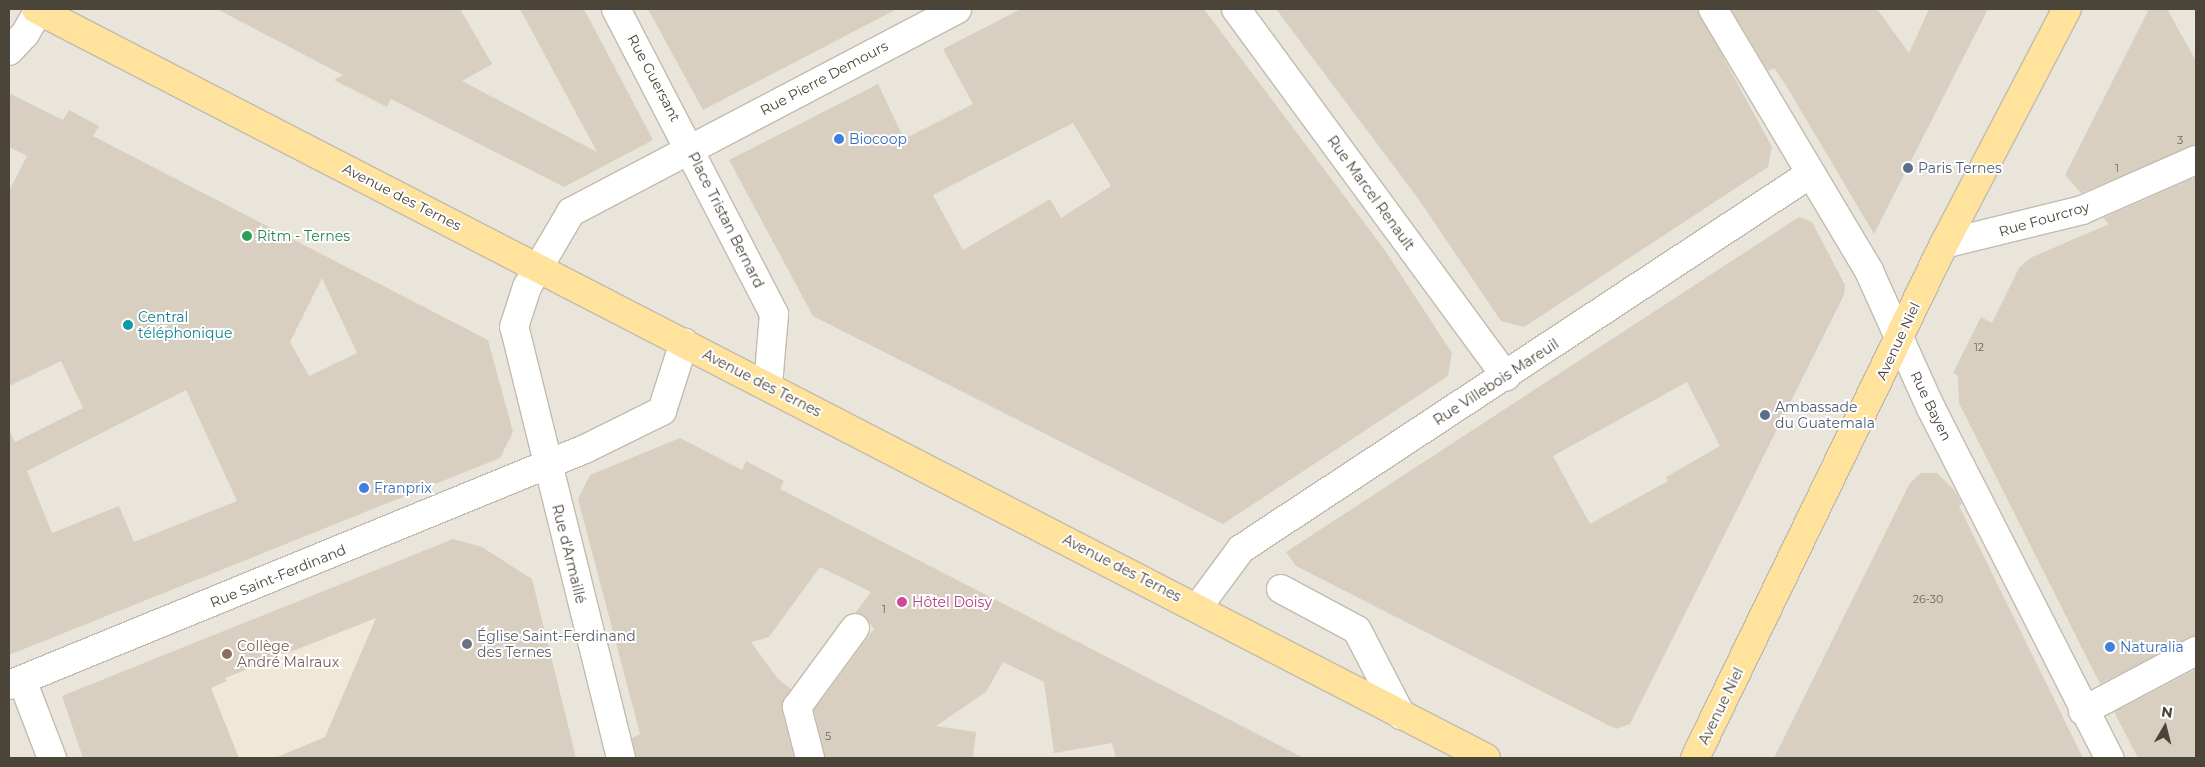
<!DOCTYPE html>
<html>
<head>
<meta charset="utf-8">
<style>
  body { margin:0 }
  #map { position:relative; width:2205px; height:767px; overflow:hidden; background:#f6f3ec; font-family:Montserrat,sans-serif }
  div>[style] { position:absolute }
  .residential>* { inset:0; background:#eae5da; transform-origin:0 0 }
  .education>* { inset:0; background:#efe8d6 }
  .building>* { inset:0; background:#d8cfc1 }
  .roads { filter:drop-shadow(1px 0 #c2bbae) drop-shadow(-1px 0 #c2bbae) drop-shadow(0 1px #c2bbae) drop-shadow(0 -1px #c2bbae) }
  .minor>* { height:28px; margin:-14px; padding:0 14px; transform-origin:14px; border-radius:14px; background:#fff }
  .major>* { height:28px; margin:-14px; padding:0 14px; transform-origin:14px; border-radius:14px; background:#ffe39c }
  .dots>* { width:14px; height:14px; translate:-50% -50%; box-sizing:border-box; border:2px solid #fff; border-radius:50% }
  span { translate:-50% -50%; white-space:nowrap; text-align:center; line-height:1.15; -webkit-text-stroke:4px #fff; paint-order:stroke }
  .number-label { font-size:11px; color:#6e675b }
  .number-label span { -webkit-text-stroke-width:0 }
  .street-label { font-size:14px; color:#4b4439 }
  .shop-label { font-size:14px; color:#366cbe }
  .left { translate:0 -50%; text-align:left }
  .service-label { font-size:14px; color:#4e5e75 }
  .leisure-label { font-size:14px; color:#27864d }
  .culture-label { font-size:14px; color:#0d838f }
  .hotel-label { font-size:14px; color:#b23c85 }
  .worship-label { font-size:14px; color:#5b616d }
  .education-label { font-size:14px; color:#785e54 }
  .frame { position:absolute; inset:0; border:10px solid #4b4439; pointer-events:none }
  .north { position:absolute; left:2140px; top:702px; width:50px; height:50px; -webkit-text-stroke:4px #fff; paint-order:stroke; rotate:8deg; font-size:14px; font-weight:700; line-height:20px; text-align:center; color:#4b4439 }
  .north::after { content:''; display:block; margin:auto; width:18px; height:22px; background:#4b4439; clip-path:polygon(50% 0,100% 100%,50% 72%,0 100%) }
</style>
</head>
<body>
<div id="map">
  <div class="residential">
    <i style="left:9px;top:9px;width:2187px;height:749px"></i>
  </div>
  <div class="education">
    <i style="clip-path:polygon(413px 555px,359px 718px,376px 758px,155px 758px,120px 673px)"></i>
  </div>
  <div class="building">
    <i style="clip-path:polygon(217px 9px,460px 9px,492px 64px,462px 81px,597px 152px,520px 9px,584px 9px,653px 140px,564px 187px,391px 99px,387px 107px,334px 80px,343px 75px)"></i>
    <i style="clip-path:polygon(648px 9px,897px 9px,703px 110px)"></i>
    <i style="clip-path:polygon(evenodd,1021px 9px,1204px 9px,1384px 249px,1452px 353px,1448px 376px,1223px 524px,813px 316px,729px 160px,878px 84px,904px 139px,973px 104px,943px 49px,1021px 9px,1073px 123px,1111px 186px,1061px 218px,1050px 199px,963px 250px,933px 195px,1073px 123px)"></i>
    <i style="clip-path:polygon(1276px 9px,1697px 9px,1772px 147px,1768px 167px,1524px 327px,1501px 321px,1417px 197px)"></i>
    <i style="clip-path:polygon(1731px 9px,1877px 9px,1909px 53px,1929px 9px,1988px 9px,1874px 234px,1787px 87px,1774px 68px,1768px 71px)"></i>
    <i style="clip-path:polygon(2149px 9px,2167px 9px,2196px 61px,2196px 145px,2081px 193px,2065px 175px)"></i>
    <i style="clip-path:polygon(evenodd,9px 93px,63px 120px,69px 110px,99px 126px,93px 136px,488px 340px,513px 432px,500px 458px,9px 655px,9px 429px,15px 442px,83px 408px,61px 361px,9px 386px,9px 191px,27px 156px,9px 147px,9px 93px,322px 278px,357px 353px,309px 376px,290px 342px,322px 278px,9px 93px,186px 390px,237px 501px,134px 542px,119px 506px,52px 533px,27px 471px,186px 390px)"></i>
    <i style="clip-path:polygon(2196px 177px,2196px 635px,2100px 684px,1959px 403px,1958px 376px,1953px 373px,1981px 317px,1992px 323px,2019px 268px,2030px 258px,2109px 224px,2103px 218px)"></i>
    <i style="clip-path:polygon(evenodd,1799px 217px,1812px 222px,1845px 285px,1844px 295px,1630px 724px,1616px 729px,1296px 566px,1286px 552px,1799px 217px,1687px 382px,1720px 446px,1666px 477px,1668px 481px,1590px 524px,1553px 456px,1687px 382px)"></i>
    <i style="clip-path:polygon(680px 438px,742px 470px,746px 461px,784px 481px,780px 489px,1304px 758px,1116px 758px,1112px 743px,1054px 753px,1044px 682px,1003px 662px,986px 692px,936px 726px,976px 732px,973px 758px,825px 758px,814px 710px,874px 629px,865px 616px,855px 613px,871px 592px,820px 567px,769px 637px,751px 642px,778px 679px,791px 689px,782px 710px,794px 758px,636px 758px,632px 738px,640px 734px,578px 499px,590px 475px)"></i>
    <i style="clip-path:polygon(1921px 473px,1937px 473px,1955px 491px,1962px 504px,1959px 506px,2083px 758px,1774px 758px,1910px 483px)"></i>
    <i style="clip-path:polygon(453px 539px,482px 547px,532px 579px,576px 758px,275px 758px,325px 737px,376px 618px,225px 678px,227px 681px,211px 688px,239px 758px,83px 758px,62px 696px)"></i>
    <i style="clip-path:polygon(2196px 669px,2196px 758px,2138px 758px,2114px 712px)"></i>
  </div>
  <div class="roads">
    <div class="minor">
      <i style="left:616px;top:9px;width:343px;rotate:62.6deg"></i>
      <i style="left:774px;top:314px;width:71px;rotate:94.8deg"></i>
      <i style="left:1236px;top:9px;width:456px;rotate:53.7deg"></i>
      <i style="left:1713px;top:9px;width:305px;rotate:59.2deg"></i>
      <i style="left:1869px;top:271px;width:150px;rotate:65.7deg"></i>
      <i style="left:1931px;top:408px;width:393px;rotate:63deg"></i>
      <i style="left:9px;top:51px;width:23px;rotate:-47deg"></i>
      <i style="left:25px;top:34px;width:28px;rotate:-60deg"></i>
      <i style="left:1944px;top:244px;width:142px;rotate:-13.8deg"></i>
      <i style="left:2082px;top:210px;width:124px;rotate:-23.7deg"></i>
      <i style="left:1281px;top:589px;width:86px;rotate:28.3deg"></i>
      <i style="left:1357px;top:630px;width:96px;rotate:62.6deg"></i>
      <i style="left:1198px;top:607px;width:72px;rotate:-53.4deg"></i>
      <i style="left:1241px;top:549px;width:681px;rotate:-33.39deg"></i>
      <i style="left:22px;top:680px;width:84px;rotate:69deg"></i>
      <i style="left:9px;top:685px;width:622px;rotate:-22.28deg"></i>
      <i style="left:585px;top:449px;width:86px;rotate:-26.3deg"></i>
      <i style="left:662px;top:411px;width:72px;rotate:-72.3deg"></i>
      <i style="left:2083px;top:711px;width:128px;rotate:-28deg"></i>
      <i style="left:621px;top:758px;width:444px;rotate:-103.9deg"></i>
      <i style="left:514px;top:327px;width:42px;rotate:-72deg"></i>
      <i style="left:527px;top:287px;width:87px;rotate:-59.6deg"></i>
      <i style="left:571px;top:212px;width:436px;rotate:-27.7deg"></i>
      <i style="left:810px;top:758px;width:53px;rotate:-104.3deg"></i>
      <i style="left:797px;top:707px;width:98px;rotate:-53.7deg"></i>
    </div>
    <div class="major">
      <i style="left:36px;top:9px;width:1632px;rotate:27.32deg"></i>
      <i style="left:1695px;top:758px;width:571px;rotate:-64.15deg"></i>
      <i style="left:1944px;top:244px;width:265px;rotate:-62.4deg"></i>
    </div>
  </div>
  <div class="dots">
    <i style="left:839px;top:139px;background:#3f7fe0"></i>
    <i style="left:1908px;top:168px;background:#5c6f8a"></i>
    <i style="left:247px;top:236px;background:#2e9e5b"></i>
    <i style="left:128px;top:325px;background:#0f9aa8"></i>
    <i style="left:1765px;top:415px;background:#5c6f8a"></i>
    <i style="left:364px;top:488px;background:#3f7fe0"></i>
    <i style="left:902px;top:602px;background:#d1479c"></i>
    <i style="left:467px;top:644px;background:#6b7280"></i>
    <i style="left:2110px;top:647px;background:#3f7fe0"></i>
    <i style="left:227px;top:654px;background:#8d6e63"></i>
  </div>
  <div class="number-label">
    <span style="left:2180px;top:140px">3</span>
    <span style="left:2117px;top:168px">1</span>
    <span style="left:1979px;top:347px">12</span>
    <span style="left:1928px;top:599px">26-30</span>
    <span style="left:884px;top:609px">1</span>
    <span style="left:828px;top:736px">5</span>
  </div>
  <div class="street-label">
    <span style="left:654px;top:78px;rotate:62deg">Rue Guersant</span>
    <span style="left:824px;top:78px;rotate:-28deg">Rue Pierre Demours</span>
    <span style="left:1371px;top:193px;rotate:54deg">Rue Marcel Renault</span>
    <span style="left:402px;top:197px;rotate:27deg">Avenue des Ternes</span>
    <span style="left:2044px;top:219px;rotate:-16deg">Rue Fourcroy</span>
    <span style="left:726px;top:220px;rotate:63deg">Place Tristan Bernard</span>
    <span style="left:1898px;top:341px;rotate:-65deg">Avenue Niel</span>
    <span style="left:1496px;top:382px;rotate:-33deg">Rue Villebois Mareuil</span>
    <span style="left:762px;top:383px;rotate:27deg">Avenue des Ternes</span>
    <span style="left:1931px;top:406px;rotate:64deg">Rue Bayen</span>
    <span style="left:569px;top:554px;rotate:76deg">Rue d'Armaillé</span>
    <span style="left:1122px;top:568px;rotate:27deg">Avenue des Ternes</span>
    <span style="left:278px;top:576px;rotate:-22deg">Rue Saint-Ferdinand</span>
    <span style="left:1721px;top:706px;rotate:-64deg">Avenue Niel</span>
  </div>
  <div class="shop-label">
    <span class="left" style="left:849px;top:139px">Biocoop</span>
    <span class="left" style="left:374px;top:488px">Franprix</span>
    <span class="left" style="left:2120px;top:647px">Naturalia</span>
  </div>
  <div class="service-label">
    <span class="left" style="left:1918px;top:168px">Paris Ternes</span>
    <span class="left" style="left:1775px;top:415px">Ambassade<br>du Guatemala</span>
  </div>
  <div class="leisure-label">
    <span class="left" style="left:257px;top:236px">Ritm - Ternes</span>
  </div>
  <div class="culture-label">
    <span class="left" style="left:138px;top:325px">Central<br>téléphonique</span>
  </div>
  <div class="hotel-label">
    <span class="left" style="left:912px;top:602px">Hôtel Doisy</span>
  </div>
  <div class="worship-label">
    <span class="left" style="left:477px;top:644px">Église Saint-Ferdinand<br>des Ternes</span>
  </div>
  <div class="education-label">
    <span class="left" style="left:237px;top:654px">Collège<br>André Malraux</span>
  </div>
  <div class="frame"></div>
  <div class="north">N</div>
</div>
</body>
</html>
